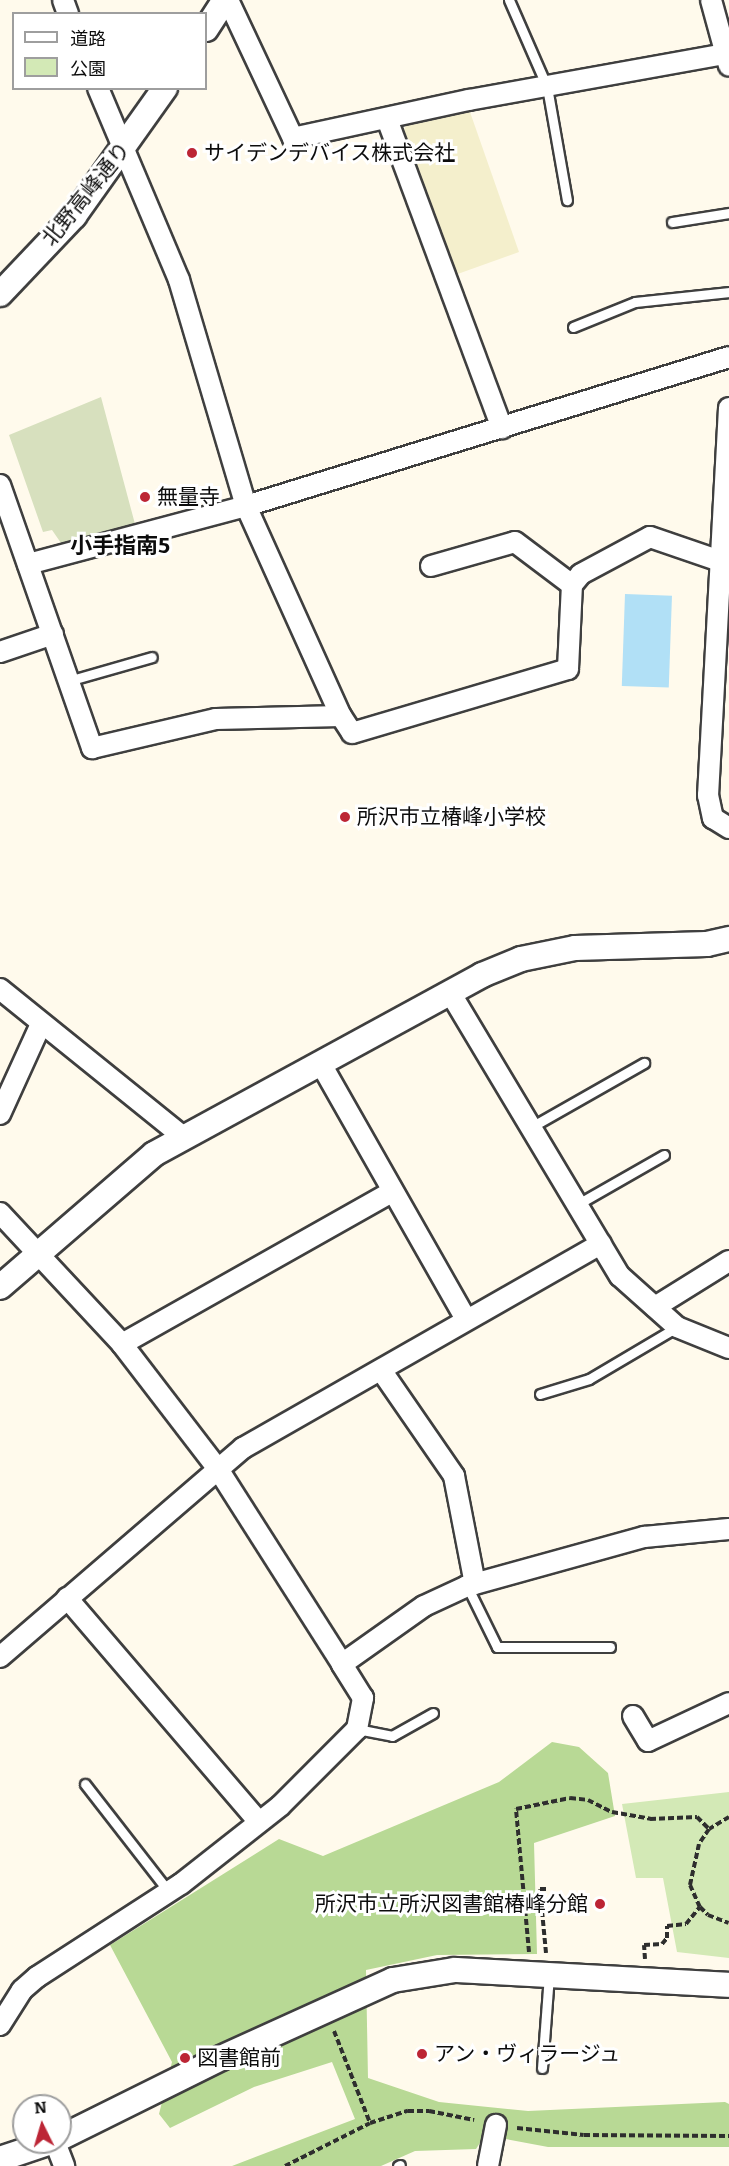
<!DOCTYPE html>
<html>
<head>
<meta charset="utf-8">
<style>
  body { margin:0 }
  #map { position:relative; width:729px; height:2166px; overflow:hidden; background:#fffaec; font-family:Bitter,"Noto Sans JP",serif }
  div>[style] { position:absolute }
  .farmland>* { inset:0; background:#f4efcc }
  .green>* { inset:0; background:#d3e9b6 }
  .forest>* { inset:0; background:#b8d995 }
  .cemetery>* { inset:0; background:#d7e0be }
  .water>* { inset:0; background:#b1e0f6; transform-origin:0 0 }
  .path>* { height:4px; margin-top:-2px; transform-origin:0; background:repeating-linear-gradient(90deg,#2e2e2e 0 6px,transparent 0 9px) }
  .roads { filter:drop-shadow(2px 0 #3f3f3f) drop-shadow(-2px 0 #3f3f3f) drop-shadow(0 2px #3f3f3f) drop-shadow(0 -2px #3f3f3f) }
  .service>* { height:9px; margin:-4.5px; padding:0 4.5px; transform-origin:4.5px; border-radius:4.5px; background:#fff }
  .minor>* { height:20px; margin:-10px; padding:0 10px; transform-origin:10px; border-radius:10px; background:#fff }
  .tertiary>* { height:24px; margin:-12px; padding:0 12px; transform-origin:12px; border-radius:12px; background:#fff }
  .dots>* { width:16px; height:16px; translate:-50% -50%; box-sizing:border-box; border:3px solid #fff; border-radius:50% }
  span { translate:-50% -50%; white-space:nowrap; text-align:center; line-height:1.15; -webkit-text-stroke:6px #fff; paint-order:stroke }
  .poi-label { font-size:21px; color:#0c0c0c }
  .left { translate:0 -50%; text-align:left }
  .right { translate:-100% -50%; text-align:right }
  .street-label { font-size:21px; color:#0c0c0c }
  .neighbourhood-label { font-size:22px; color:#0c0c0c; font-weight:700 }
  .legend { position:absolute; left:12px; top:12px; width:195px; height:78px; box-sizing:border-box; background:#fff; border:2px solid #9e9e9e; margin:0; padding:8px 10px; list-style:none; font-size:18px; color:#0c0c0c }
  .legend li { display:flex; align-items:center; gap:12px; height:30px }
  .legend b { width:30px; border:2px solid #9e9e9e }
  .north { position:absolute; left:12px; top:2094px; width:60px; height:60px; box-sizing:border-box; background:#fff; border:2px solid #9e9e9e; border-radius:50%; rotate:355deg; font-size:16px; font-weight:700; line-height:24px; text-align:center; color:#0c0c0c }
  .north::after { content:''; display:block; margin:auto; width:21px; height:27px; background:#bc2535; clip-path:polygon(50% 0,100% 100%,50% 72%,0 100%) }
</style>
</head>
<body>
<div id="map">
  <div class="farmland">
    <i style="clip-path:polygon(470px 112px,519px 252px,452px 276px,401px 135px,406px 126px)"></i>
  </div>
  <div class="green">
    <i style="clip-path:polygon(729px 1792px,729px 1958px,677px 1952px,663px 1878px,636px 1878px,622px 1804px)"></i>
  </div>
  <div class="forest">
    <i style="clip-path:polygon(552px 1742px,579px 1747px,608px 1773px,615px 1816px,534px 1843px,537px 1954px,437px 1955px,366px 1970px,368px 2078px,439px 2102px,528px 2111px,725px 2102px,729px 2104px,729px 2147px,548px 2147px,485px 2135px,476px 2149px,415px 2151px,381px 2166px,232px 2166px,355px 2119px,332px 2062px,254px 2087px,170px 2128px,159px 2114px,172px 2062px,110px 1945px,279px 1839px,323px 1856px,499px 1782px)"></i>
  </div>
  <div class="cemetery">
    <i style="clip-path:polygon(101px 397px,135px 524px,61px 543px,52px 530px,43px 532px,9px 435px)"></i>
  </div>
  <div class="water">
    <i style="left:625px;top:594px;width:47px;height:92px;rotate:2deg"></i>
  </div>
  <div class="path">
    <i style="left:729px;top:1817px;width:23px;rotate:149deg"></i>
    <i style="left:709px;top:1829px;width:18px;rotate:124deg"></i>
    <i style="left:699px;top:1844px;width:42px;rotate:102.4deg"></i>
    <i style="left:690px;top:1885px;width:24px;rotate:66deg"></i>
    <i style="left:700px;top:1907px;width:11px;rotate:45deg"></i>
    <i style="left:708px;top:1915px;width:22px;rotate:21deg"></i>
    <i style="left:525px;top:1905px;width:16px;rotate:-7deg"></i>
    <i style="left:529px;top:1952px;width:144px;rotate:-95.2deg"></i>
    <i style="left:516px;top:1809px;width:55px;rotate:-11.5deg"></i>
    <i style="left:570px;top:1798px;width:18px;rotate:6deg"></i>
    <i style="left:588px;top:1800px;width:27px;rotate:27deg"></i>
    <i style="left:612px;top:1812px;width:39px;rotate:10deg"></i>
    <i style="left:650px;top:1819px;width:47px;rotate:-2.4deg"></i>
    <i style="left:697px;top:1817px;width:17px;rotate:45deg"></i>
    <i style="left:546px;top:1953px;width:64px;rotate:-95.4deg"></i>
    <i style="left:540px;top:1889px;width:8px"></i>
    <i style="left:645px;top:1959px;width:14px;rotate:-94deg"></i>
    <i style="left:644px;top:1945px;width:18px;rotate:-3deg"></i>
    <i style="left:662px;top:1944px;width:8px;rotate:-50deg"></i>
    <i style="left:667px;top:1938px;width:12px;rotate:-90deg"></i>
    <i style="left:667px;top:1926px;width:19px;rotate:-6deg"></i>
    <i style="left:686px;top:1924px;width:22px;rotate:-51deg"></i>
    <i style="left:334px;top:2031px;width:99px;rotate:68.6deg"></i>
    <i style="left:517px;top:2128px;width:67px;rotate:6deg"></i>
    <i style="left:584px;top:2135px;width:145px;rotate:0.4deg"></i>
    <i style="left:285px;top:2166px;width:95px;rotate:-26.8deg"></i>
    <i style="left:370px;top:2123px;width:40px;rotate:-18deg"></i>
    <i style="left:408px;top:2111px;width:21px"></i>
    <i style="left:429px;top:2111px;width:46px;rotate:11.3deg"></i>
  </div>
  <div class="roads">
    <div class="service">
      <i style="left:509px;top:0;width:95px;rotate:66.4deg"></i>
      <i style="left:547px;top:87px;width:115px;rotate:80deg"></i>
      <i style="left:672px;top:222px;width:58px;rotate:-9deg"></i>
      <i style="left:573px;top:327px;width:67px;rotate:-22deg"></i>
      <i style="left:635px;top:302px;width:95px;rotate:-6.1deg"></i>
      <i style="left:68px;top:681px;width:87px;rotate:-15.9deg"></i>
      <i style="left:533px;top:1126px;width:128px;rotate:-29.6deg"></i>
      <i style="left:578px;top:1204px;width:99px;rotate:-29.7deg"></i>
      <i style="left:540px;top:1394px;width:51px;rotate:-17deg"></i>
      <i style="left:589px;top:1379px;width:102px;rotate:-30.6deg"></i>
      <i style="left:467px;top:1586px;width:68px;rotate:63.8deg"></i>
      <i style="left:497px;top:1647px;width:113px"></i>
      <i style="left:357px;top:1729px;width:36px;rotate:11deg"></i>
      <i style="left:392px;top:1736px;width:47px;rotate:-29.3deg"></i>
      <i style="left:85px;top:1784px;width:137px;rotate:52.1deg"></i>
      <i style="left:542px;top:2068px;width:93px;rotate:-85.7deg"></i>
      <i style="left:398px;top:2166px;width:2px;rotate:-27deg"></i>
    </div>
    <div class="minor">
      <i style="left:63px;top:0;width:15px;rotate:70deg"></i>
      <i style="left:228px;top:0;width:153px;rotate:64.8deg"></i>
      <i style="left:293px;top:138px;width:180px;rotate:-12.2deg"></i>
      <i style="left:469px;top:100px;width:264px;rotate:-10.2deg"></i>
      <i style="left:711px;top:0;width:68px;rotate:74.7deg"></i>
      <i style="left:98px;top:88px;width:208px;rotate:67.1deg"></i>
      <i style="left:179px;top:280px;width:236px;rotate:73.5deg"></i>
      <i style="left:246px;top:506px;width:230px;rotate:65.7deg"></i>
      <i style="left:341px;top:716px;width:20px;rotate:57deg"></i>
      <i style="left:352px;top:733px;width:225px;rotate:-16.5deg"></i>
      <i style="left:568px;top:669px;width:84px;rotate:-87.3deg"></i>
      <i style="left:572px;top:585px;width:14px;rotate:-51deg"></i>
      <i style="left:581px;top:574px;width:78px;rotate:-28.2deg"></i>
      <i style="left:650px;top:537px;width:74px;rotate:18.9deg"></i>
      <i style="left:387px;top:119px;width:330px;rotate:69.6deg"></i>
      <i style="left:729px;top:408px;width:388px;rotate:93.1deg"></i>
      <i style="left:708px;top:795px;width:24px;rotate:78deg"></i>
      <i style="left:713px;top:818px;width:19px;rotate:32deg"></i>
      <i style="left:0;top:485px;width:279px;rotate:70.7deg"></i>
      <i style="left:92px;top:748px;width:127px;rotate:-13.2deg"></i>
      <i style="left:216px;top:719px;width:125px;rotate:-1.4deg"></i>
      <i style="left:28px;top:564px;width:226px;rotate:-14.9deg"></i>
      <i style="left:246px;top:506px;width:505px;rotate:-17.14deg"></i>
      <i style="left:431px;top:566px;width:87px;rotate:-15.9deg"></i>
      <i style="left:515px;top:542px;width:71px;rotate:37deg"></i>
      <i style="left:0;top:652px;width:56px;rotate:-18.8deg"></i>
      <i style="left:0;top:989px;width:234px;rotate:38.9deg"></i>
      <i style="left:451px;top:994px;width:329px;rotate:59.1deg"></i>
      <i style="left:620px;top:1276px;width:76px;rotate:41.8deg"></i>
      <i style="left:677px;top:1327px;width:56px;rotate:22deg"></i>
      <i style="left:321px;top:1064px;width:293px;rotate:60.4deg"></i>
      <i style="left:0;top:1114px;width:99px;rotate:-65.5deg"></i>
      <i style="left:0;top:1213px;width:179px;rotate:47deg"></i>
      <i style="left:122px;top:1344px;width:311px;rotate:-29.4deg"></i>
      <i style="left:655px;top:1307px;width:87px;rotate:-31.9deg"></i>
      <i style="left:122px;top:1344px;width:158px;rotate:52.5deg"></i>
      <i style="left:218px;top:1469px;width:231px;rotate:57.5deg"></i>
      <i style="left:381px;top:1370px;width:129px;rotate:55.4deg"></i>
      <i style="left:454px;top:1476px;width:110px;rotate:79deg"></i>
      <i style="left:67px;top:1598px;width:295px;rotate:49.4deg"></i>
      <i style="left:0;top:1657px;width:321px;rotate:-40.7deg"></i>
      <i style="left:243px;top:1448px;width:412px;rotate:-29.7deg"></i>
      <i style="left:633px;top:1716px;width:29px;rotate:59deg"></i>
      <i style="left:648px;top:1741px;width:89px;rotate:-25.1deg"></i>
      <i style="left:0;top:2025px;width:41px;rotate:-57.8deg"></i>
      <i style="left:22px;top:1990px;width:20px;rotate:-41deg"></i>
      <i style="left:37px;top:1977px;width:171px;rotate:-32.9deg"></i>
      <i style="left:181px;top:1884px;width:126px;rotate:-38.2deg"></i>
      <i style="left:280px;top:1806px;width:109px;rotate:-45deg"></i>
      <i style="left:357px;top:1729px;width:32px;rotate:-79deg"></i>
      <i style="left:363px;top:1698px;width:40px;rotate:-122deg"></i>
      <i style="left:342px;top:1664px;width:100px;rotate:-35.3deg"></i>
      <i style="left:424px;top:1606px;width:47px;rotate:-24.9deg"></i>
      <i style="left:467px;top:1586px;width:184px;rotate:-15.5deg"></i>
      <i style="left:644px;top:1537px;width:85px;rotate:-5.4deg"></i>
      <i style="left:55px;top:2142px;width:26px;rotate:69deg"></i>
      <i style="left:488px;top:2166px;width:42px;rotate:-79deg"></i>
    </div>
    <div class="tertiary">
      <i style="left:206px;top:29px;width:35px;rotate:-57deg"></i>
      <i style="left:0;top:294px;width:108px;rotate:-46.5deg"></i>
      <i style="left:74px;top:216px;width:157px;rotate:-54.6deg"></i>
      <i style="left:0;top:1287px;width:203px;rotate:-40.8deg"></i>
      <i style="left:154px;top:1154px;width:374px;rotate:-28.6deg"></i>
      <i style="left:482px;top:975px;width:42px;rotate:-22.3deg"></i>
      <i style="left:521px;top:959px;width:55px;rotate:-11.5deg"></i>
      <i style="left:575px;top:948px;width:132px;rotate:-1.7deg"></i>
      <i style="left:707px;top:944px;width:23px;rotate:-13deg"></i>
      <i style="left:60px;top:2138px;width:180px;rotate:-26.4deg"></i>
      <i style="left:221px;top:2058px;width:189px;rotate:-24.4deg"></i>
      <i style="left:393px;top:1980px;width:63px;rotate:-9.2deg"></i>
      <i style="left:455px;top:1970px;width:274px;rotate:3.1deg"></i>
      <i style="left:0;top:2159px;width:54px;rotate:-18.4deg"></i>
    </div>
  </div>
  <div class="dots">
    <i style="left:192px;top:153px;background:#bc2535"></i>
    <i style="left:145px;top:497px;background:#bc2535"></i>
    <i style="left:345px;top:817px;background:#bc2535"></i>
    <i style="left:600px;top:1904px;background:#bc2535"></i>
    <i style="left:422px;top:2054px;background:#bc2535"></i>
    <i style="left:185px;top:2058px;background:#bc2535"></i>
  </div>
  <div class="poi-label">
    <span class="left" style="left:204px;top:153px">サイデンデバイス株式会社</span>
    <span class="left" style="left:157px;top:497px">無量寺</span>
    <span class="left" style="left:357px;top:817px">所沢市立椿峰小学校</span>
    <span class="right" style="left:588px;top:1904px">所沢市立所沢図書館椿峰分館</span>
    <span class="left" style="left:434px;top:2054px">アン・ヴィラージュ</span>
    <span class="left" style="left:197px;top:2058px">図書館前</span>
  </div>
  <div class="street-label">
    <span style="left:86px;top:194px;rotate:-51deg">北野高峰通り</span>
  </div>
  <div class="neighbourhood-label">
    <span style="left:120px;top:546px">小手指南5</span>
  </div>
  <ul class="legend">
  <li><b style="height:8px;background:#fff"></b>道路</li>
  <li><b style="height:16px;background:#d3e9b6"></b>公園</li>
  </ul>
  <div class="north">N</div>
</div>
</body>
</html>
